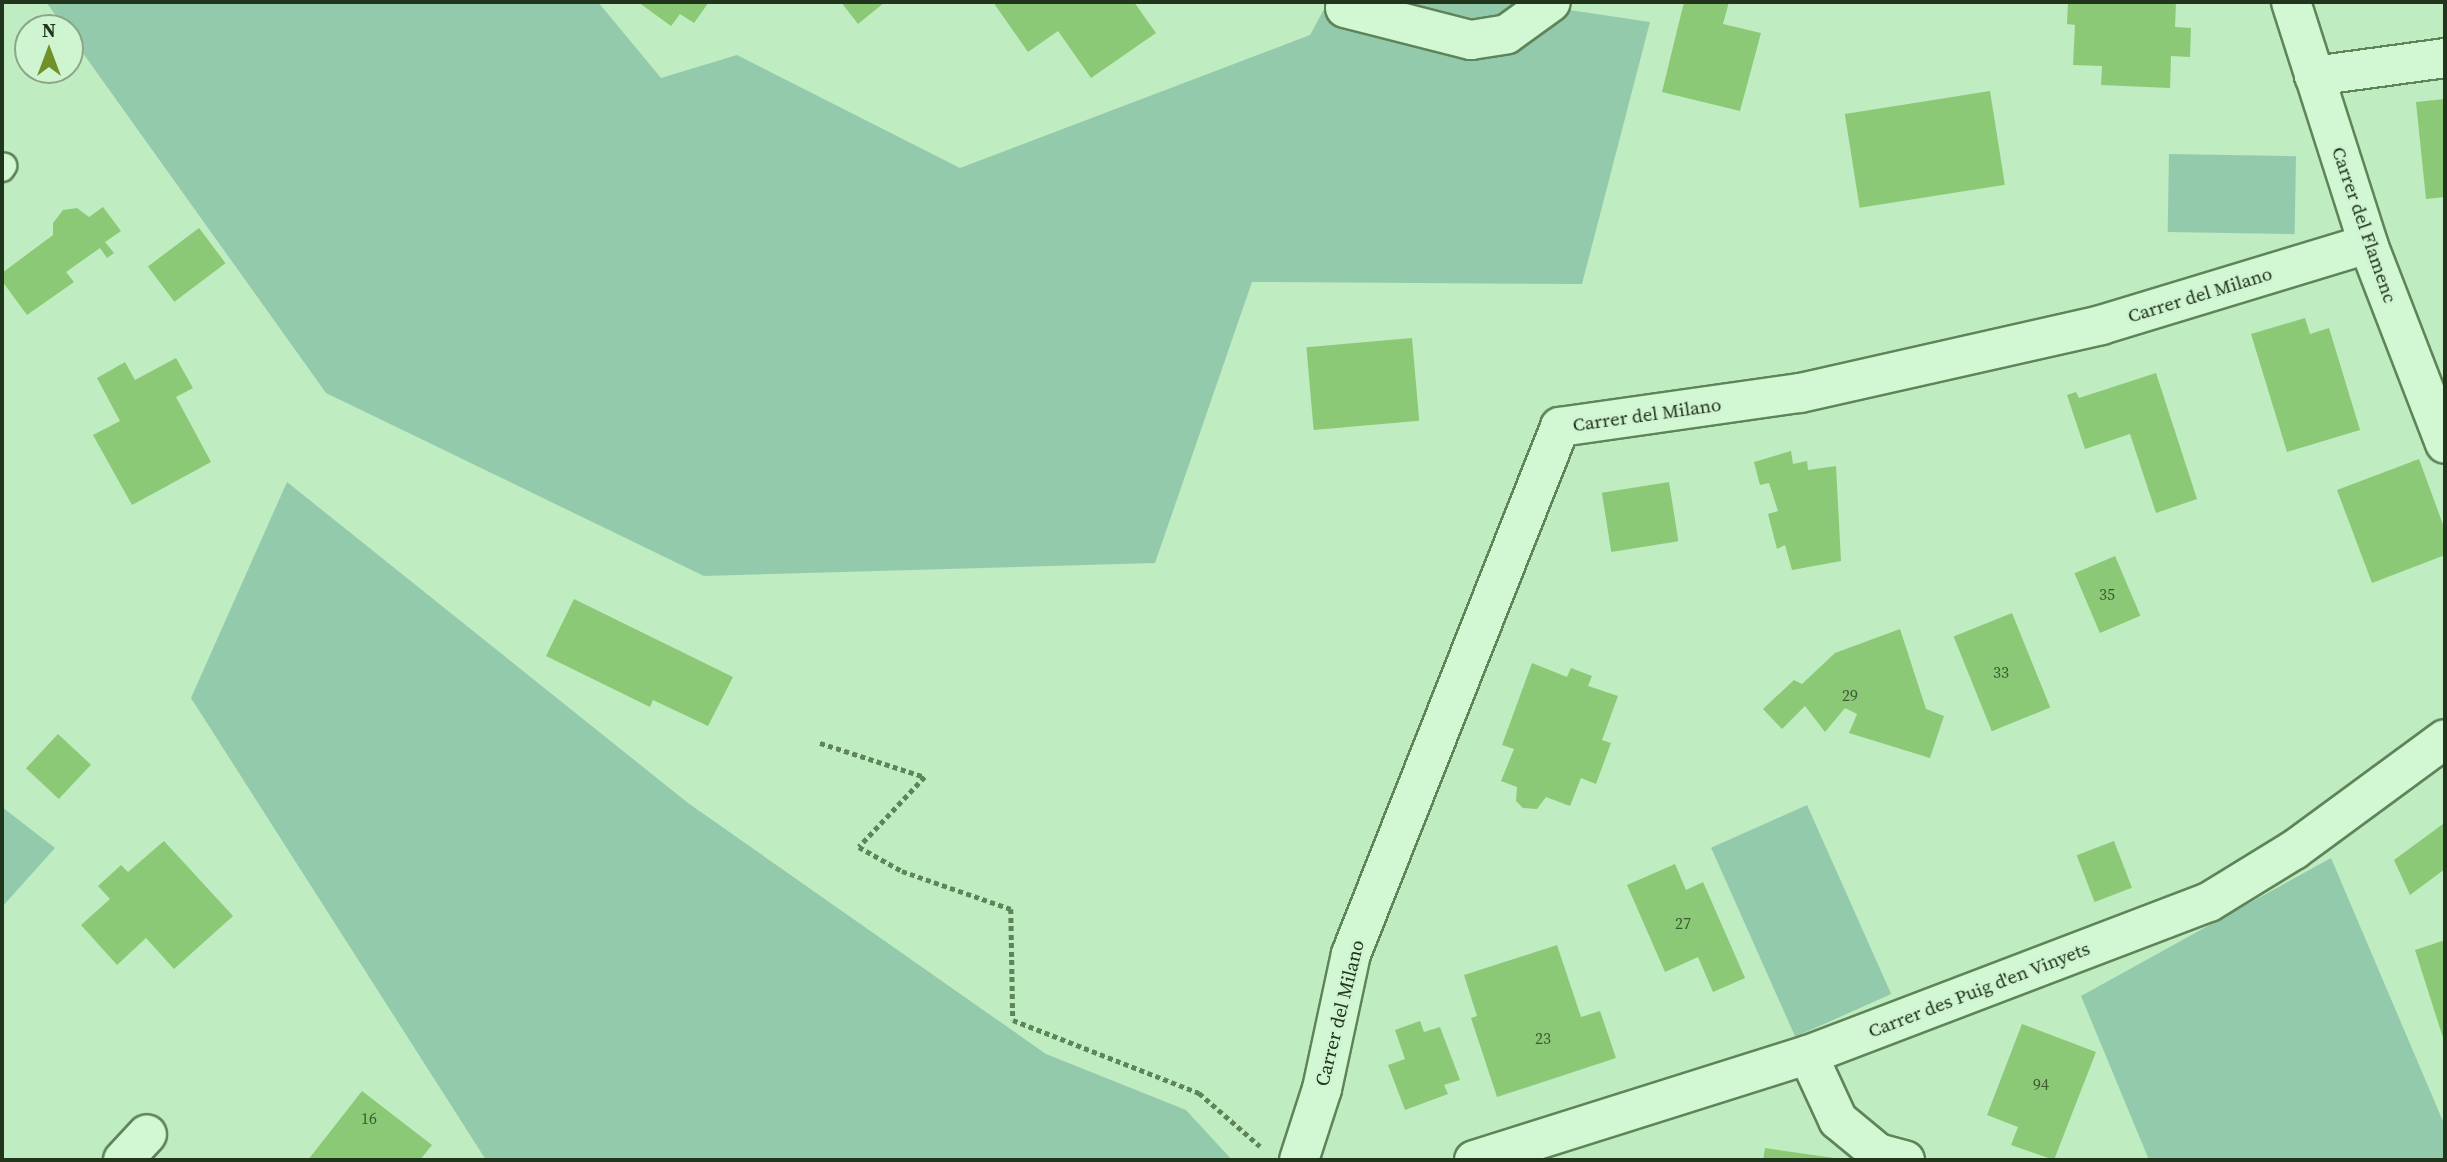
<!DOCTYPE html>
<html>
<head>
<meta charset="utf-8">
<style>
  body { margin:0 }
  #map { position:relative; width:2447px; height:1162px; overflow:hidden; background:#bfecc1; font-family:"Source Serif 4",serif }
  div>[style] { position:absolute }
  .green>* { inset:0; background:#94caac; transform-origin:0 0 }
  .building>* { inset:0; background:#8bc976; transform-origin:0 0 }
  .path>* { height:4.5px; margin-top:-2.25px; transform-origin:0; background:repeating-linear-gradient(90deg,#5e8458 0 5px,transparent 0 8.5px) }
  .roads { filter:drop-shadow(2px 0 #5e8458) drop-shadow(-2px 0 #5e8458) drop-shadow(0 2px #5e8458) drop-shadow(0 -2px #5e8458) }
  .lane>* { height:24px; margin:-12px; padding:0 12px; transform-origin:12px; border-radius:12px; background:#d2f7d3 }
  .street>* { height:38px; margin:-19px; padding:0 19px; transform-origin:19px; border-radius:19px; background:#d2f7d3 }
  span { translate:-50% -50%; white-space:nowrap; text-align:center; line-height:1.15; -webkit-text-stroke:5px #cff4d0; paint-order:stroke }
  .number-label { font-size:16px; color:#3c5932 }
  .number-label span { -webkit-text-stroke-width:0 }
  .street-label { font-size:19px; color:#21341c }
  .frame { position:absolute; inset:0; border:4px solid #21341c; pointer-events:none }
  .north { position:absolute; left:14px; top:14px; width:70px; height:70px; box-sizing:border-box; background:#cff4d0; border:2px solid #89a788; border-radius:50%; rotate:0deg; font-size:19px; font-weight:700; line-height:28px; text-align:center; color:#21341c }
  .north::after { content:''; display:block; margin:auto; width:24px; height:32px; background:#70912a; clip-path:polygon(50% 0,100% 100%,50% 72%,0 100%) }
</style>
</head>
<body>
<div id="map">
  <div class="green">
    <i style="clip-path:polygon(46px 2px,598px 2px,661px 78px,737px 55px,960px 168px,1310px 35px,1328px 2px,1516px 2px,1650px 22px,1582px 284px,1252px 282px,1155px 563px,704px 576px,326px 393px,70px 35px,70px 28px,65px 28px)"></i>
    <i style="left:2169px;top:154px;width:127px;height:78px;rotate:1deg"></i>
    <i style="clip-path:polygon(287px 482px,688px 803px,1046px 1054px,1186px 1110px,1232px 1160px,486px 1160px,191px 698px)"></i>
    <i style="left:1807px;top:805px;width:207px;height:105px;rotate:66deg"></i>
    <i style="clip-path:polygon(2px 807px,55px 848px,2px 907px)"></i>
    <i style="clip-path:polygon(2331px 858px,2445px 1126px,2445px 1160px,2149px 1160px,2081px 996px)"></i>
  </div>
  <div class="building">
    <i style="clip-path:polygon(638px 2px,709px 2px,694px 23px,680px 14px,671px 26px)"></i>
    <i style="clip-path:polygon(841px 2px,885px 2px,858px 24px)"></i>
    <i style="clip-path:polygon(993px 2px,1134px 2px,1156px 33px,1091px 78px,1058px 31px,1028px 52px)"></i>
    <i style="clip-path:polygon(1684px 2px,1729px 2px,1723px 24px,1761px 33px,1740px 111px,1662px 92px)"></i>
    <i style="clip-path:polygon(2068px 2px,2176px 2px,2175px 27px,2191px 28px,2190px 57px,2171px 56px,2170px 88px,2101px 85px,2102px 66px,2073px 65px,2075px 25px,2067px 24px)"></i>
    <i style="left:1990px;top:91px;width:95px;height:147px;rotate:81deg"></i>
    <i style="clip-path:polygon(2445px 99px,2445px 197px,2426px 199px,2416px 102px)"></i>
    <i style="clip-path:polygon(103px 207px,121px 231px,105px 242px,114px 253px,107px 258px,100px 248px,66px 272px,74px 282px,27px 315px,2px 281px,2px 273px,53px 235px,53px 223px,63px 210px,77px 208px,89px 217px)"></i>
    <i style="left:199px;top:228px;width:44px;height:64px;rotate:53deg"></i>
    <i style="clip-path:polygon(2305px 318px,2310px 334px,2329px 328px,2360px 430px,2287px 452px,2251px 334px)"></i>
    <i style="left:1412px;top:338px;width:83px;height:106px;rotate:85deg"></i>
    <i style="clip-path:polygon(176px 358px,193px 388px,176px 397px,211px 462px,132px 505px,93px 435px,120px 421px,97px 378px,125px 362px,135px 380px)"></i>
    <i style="clip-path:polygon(2156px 373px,2197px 499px,2156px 513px,2130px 434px,2085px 449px,2067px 395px,2076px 392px,2079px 398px)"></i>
    <i style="clip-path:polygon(1791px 451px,1793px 464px,1807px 461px,1808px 470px,1836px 466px,1841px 561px,1792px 570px,1785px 545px,1777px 549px,1768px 514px,1778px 511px,1769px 483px,1760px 485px,1754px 462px)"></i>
    <i style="clip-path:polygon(2419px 459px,2445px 530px,2445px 555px,2372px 583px,2337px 490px)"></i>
    <i style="left:1669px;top:482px;width:60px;height:68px;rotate:81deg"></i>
    <i style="left:2115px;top:556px;width:65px;height:44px;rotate:67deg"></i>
    <i style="clip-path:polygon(574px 599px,733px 677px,708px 726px,653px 700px,650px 707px,546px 656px)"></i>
    <i style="left:2012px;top:613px;width:102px;height:63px;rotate:68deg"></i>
    <i style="clip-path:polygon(1900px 629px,1926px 709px,1944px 716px,1930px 758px,1849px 733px,1857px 714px,1845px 708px,1825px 732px,1805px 706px,1782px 729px,1763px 709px,1794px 680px,1802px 684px,1835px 653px)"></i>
    <i style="clip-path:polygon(1532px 663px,1567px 677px,1571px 668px,1592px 676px,1588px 686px,1618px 696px,1602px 740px,1611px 743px,1596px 784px,1581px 778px,1570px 806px,1546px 797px,1537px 809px,1523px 808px,1516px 801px,1517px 787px,1501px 781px,1514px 749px,1502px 745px)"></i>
    <i style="left:58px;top:734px;width:45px;height:47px;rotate:43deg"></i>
    <i style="clip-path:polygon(2443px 824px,2445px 869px,2410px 895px,2394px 860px)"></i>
    <i style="clip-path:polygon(164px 841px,233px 916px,174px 969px,146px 938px,117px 965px,81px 925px,110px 899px,98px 886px,121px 865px,128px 872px)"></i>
    <i style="left:2114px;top:841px;width:50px;height:40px;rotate:69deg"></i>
    <i style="clip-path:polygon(1675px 864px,1686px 890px,1703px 882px,1745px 978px,1713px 992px,1698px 957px,1665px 972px,1627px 885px)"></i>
    <i style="clip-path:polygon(2445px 940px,2445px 1044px,2415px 950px)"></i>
    <i style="clip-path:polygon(1557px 945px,1581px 1017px,1600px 1011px,1616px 1058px,1497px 1097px,1471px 1018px,1477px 1016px,1464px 975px)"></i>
    <i style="clip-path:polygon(1420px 1021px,1424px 1032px,1440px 1027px,1460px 1080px,1444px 1085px,1448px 1094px,1405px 1110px,1388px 1065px,1405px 1059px,1395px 1030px)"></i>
    <i style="clip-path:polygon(2022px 1024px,2096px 1052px,2054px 1160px,2011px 1145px,2018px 1127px,1987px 1115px)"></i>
    <i style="clip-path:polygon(362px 1091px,432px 1145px,420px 1160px,308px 1160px)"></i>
    <i style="clip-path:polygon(1765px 1148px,1841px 1159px,1841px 1160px,1763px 1160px)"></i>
  </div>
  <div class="path">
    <i style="left:820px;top:743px;width:110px;rotate:17.9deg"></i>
    <i style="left:925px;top:777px;width:96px;rotate:133.3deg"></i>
    <i style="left:859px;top:847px;width:49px;rotate:29.2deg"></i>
    <i style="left:902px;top:871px;width:115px;rotate:19.2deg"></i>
    <i style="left:1011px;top:909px;width:111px;rotate:89deg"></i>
    <i style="left:1013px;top:1020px;width:200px;rotate:21.4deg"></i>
    <i style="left:1199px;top:1093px;width:81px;rotate:41deg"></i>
  </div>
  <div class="roads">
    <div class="lane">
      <i style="left:2px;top:169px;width:4px;rotate:-56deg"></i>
    </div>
    <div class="street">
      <i style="left:2291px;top:2px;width:254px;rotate:72.3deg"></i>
      <i style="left:2368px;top:244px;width:214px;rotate:68.9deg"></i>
      <i style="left:1345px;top:8px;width:130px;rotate:14.3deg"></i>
      <i style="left:1471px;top:40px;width:36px;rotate:-9deg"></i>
      <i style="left:1507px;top:34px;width:54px;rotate:-36deg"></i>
      <i style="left:2314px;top:76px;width:132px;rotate:-7.8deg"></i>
      <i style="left:1808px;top:1055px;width:72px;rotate:65.2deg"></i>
      <i style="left:1838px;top:1120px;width:52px;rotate:39.5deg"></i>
      <i style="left:1878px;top:1153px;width:28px;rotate:15deg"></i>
      <i style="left:123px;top:1160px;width:35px;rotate:-47deg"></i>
      <i style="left:1299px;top:1160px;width:75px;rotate:-72.1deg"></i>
      <i style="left:1322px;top:1089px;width:138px;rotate:-77.9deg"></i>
      <i style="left:1351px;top:954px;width:567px;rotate:-68.37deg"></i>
      <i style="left:1560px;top:427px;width:242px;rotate:-8.1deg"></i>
      <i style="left:1800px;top:393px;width:309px;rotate:-12.7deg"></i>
      <i style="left:2101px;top:325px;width:279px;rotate:-16.9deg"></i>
      <i style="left:1474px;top:1160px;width:350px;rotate:-17.5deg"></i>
      <i style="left:1808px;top:1055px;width:429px;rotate:-20.9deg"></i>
      <i style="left:2209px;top:902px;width:100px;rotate:-31.5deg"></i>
      <i style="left:2294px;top:850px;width:187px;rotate:-36.3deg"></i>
    </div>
  </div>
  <div class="number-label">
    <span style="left:2107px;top:594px">35</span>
    <span style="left:2001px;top:672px">33</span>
    <span style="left:1850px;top:695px">29</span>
    <span style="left:1683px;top:923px">27</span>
    <span style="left:1543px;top:1038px">23</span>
    <span style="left:2041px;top:1084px">94</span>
    <span style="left:369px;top:1118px">16</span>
  </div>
  <div class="street-label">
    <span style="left:2364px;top:225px;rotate:71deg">Carrer del Flamenc</span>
    <span style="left:2200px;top:295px;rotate:-17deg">Carrer del Milano</span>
    <span style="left:1647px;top:415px;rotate:-8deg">Carrer del Milano</span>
    <span style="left:1979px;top:990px;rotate:-21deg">Carrer des Puig d'en Vinyets</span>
    <span style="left:1340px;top:1013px;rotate:-76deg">Carrer del Milano</span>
  </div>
  <div class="frame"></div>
  <div class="north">N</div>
</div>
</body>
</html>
